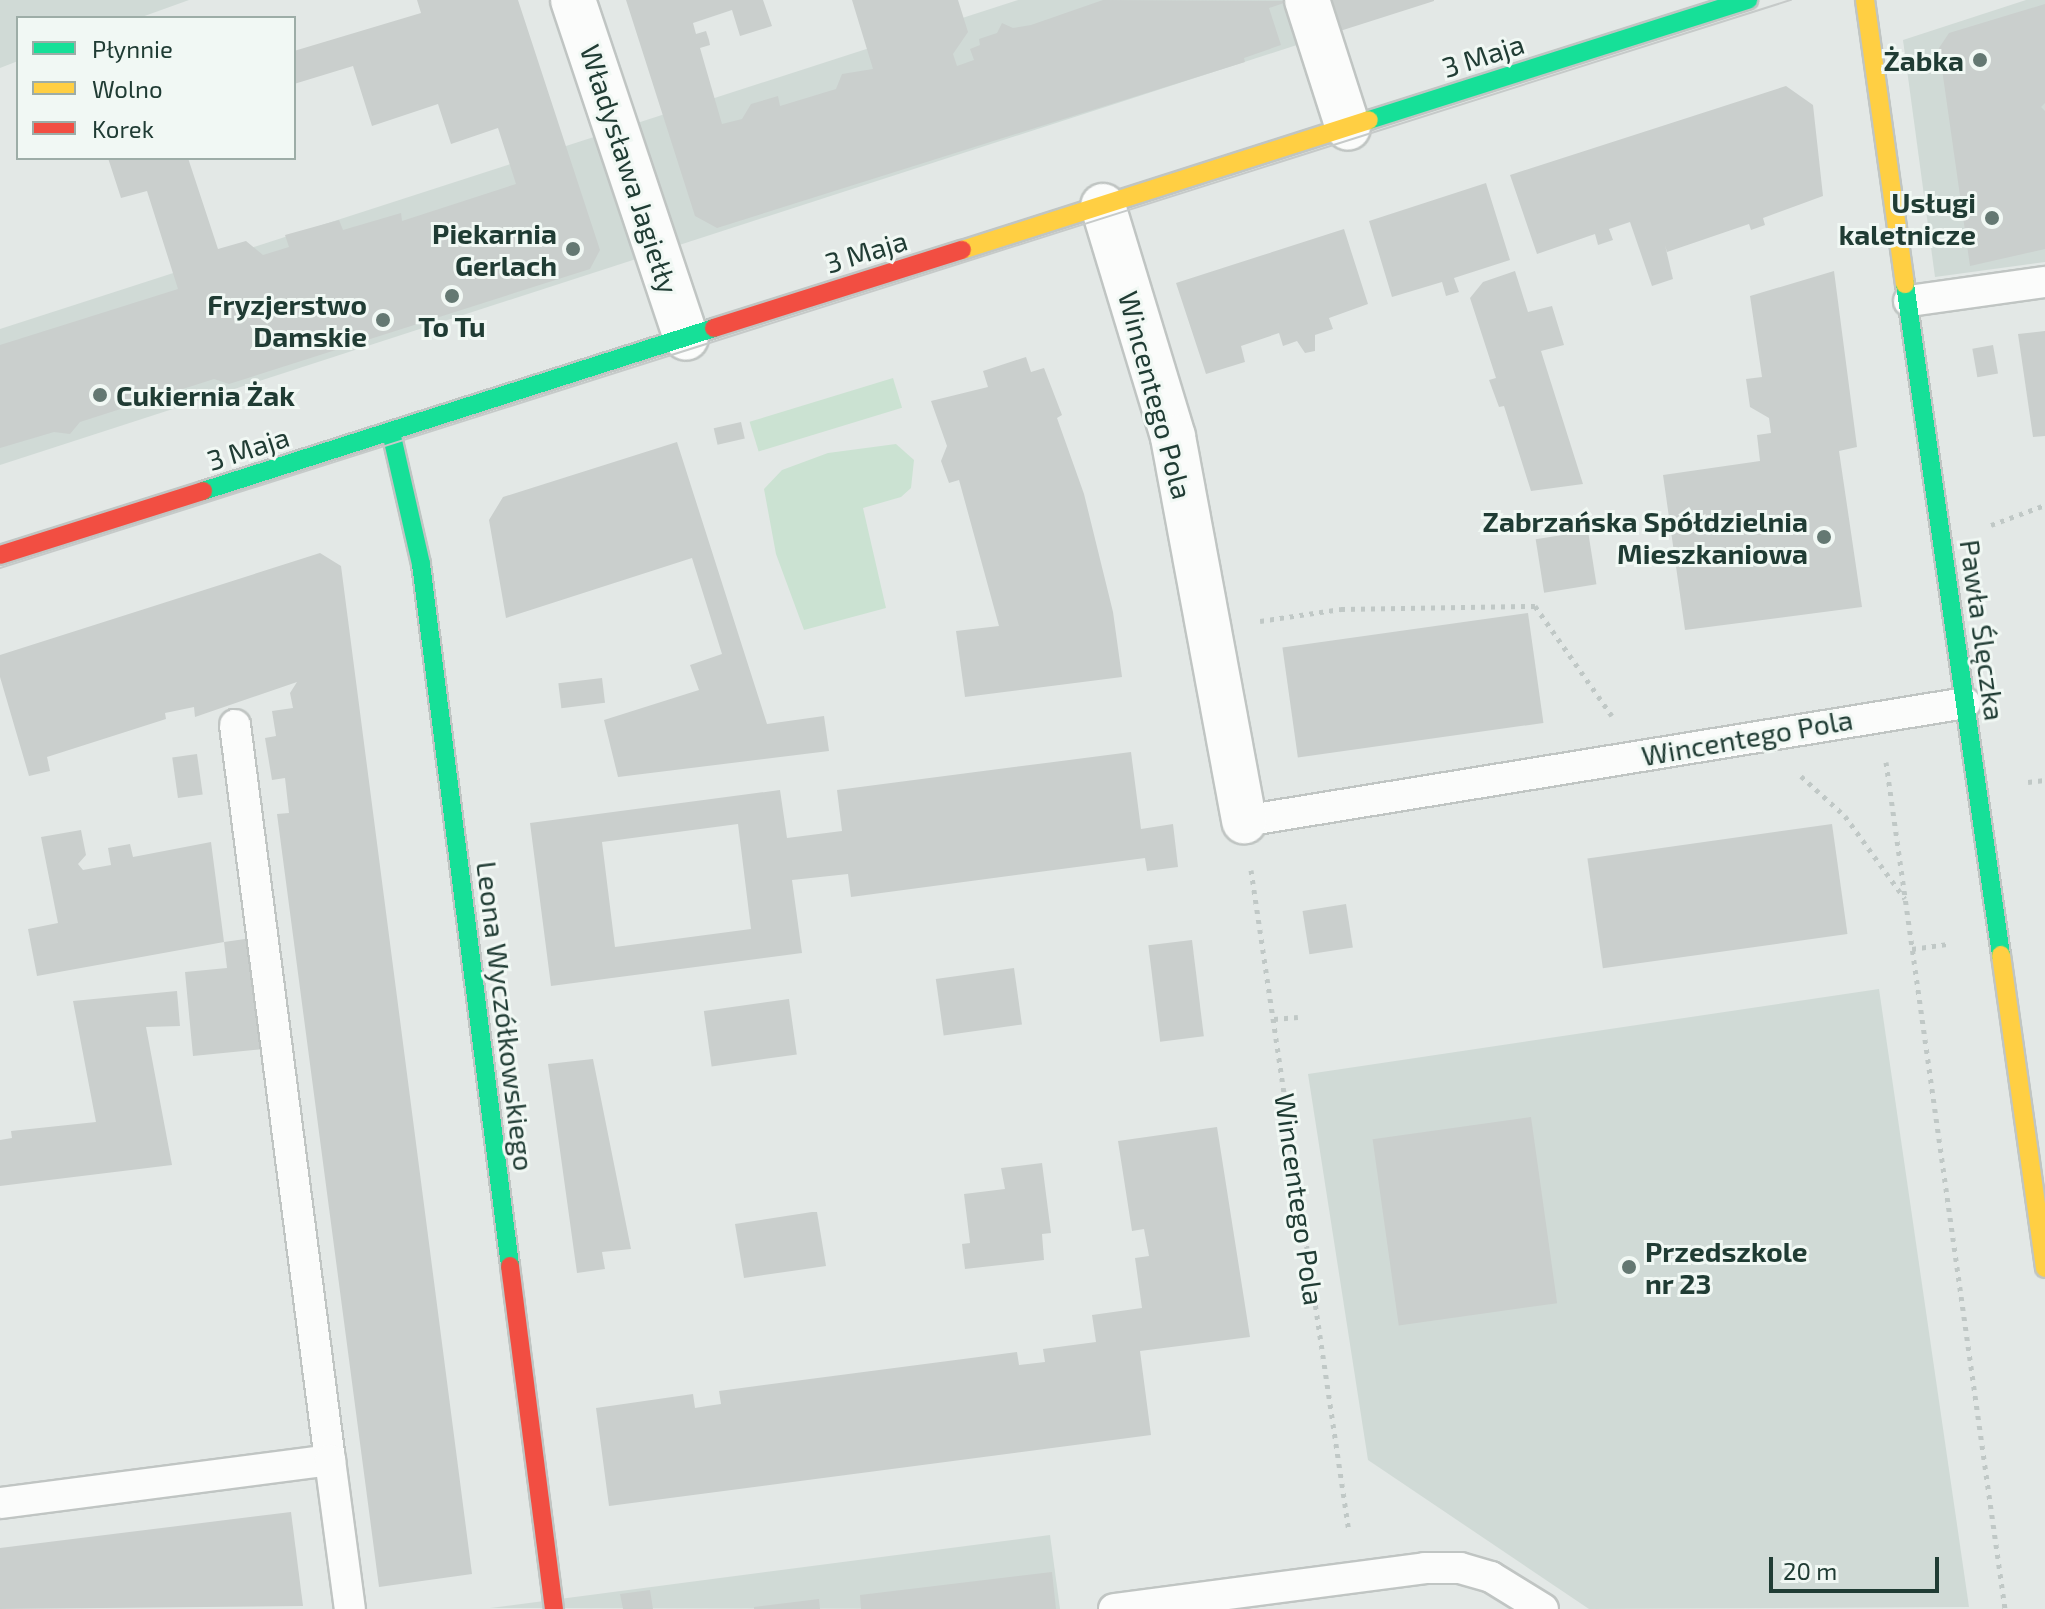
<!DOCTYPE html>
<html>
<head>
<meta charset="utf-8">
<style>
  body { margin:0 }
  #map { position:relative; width:2045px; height:1609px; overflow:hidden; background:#e3e8e6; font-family:"Exo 2",sans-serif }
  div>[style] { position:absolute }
  .built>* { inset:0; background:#d0dad6 }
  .green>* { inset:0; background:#cbe2d2; transform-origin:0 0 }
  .building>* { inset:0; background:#cacfcd; transform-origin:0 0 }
  .path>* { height:5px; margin-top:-2.5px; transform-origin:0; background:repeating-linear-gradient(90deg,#c0c8c6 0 4px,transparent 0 10px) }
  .roads { filter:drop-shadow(2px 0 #c0c5c3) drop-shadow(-2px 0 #c0c5c3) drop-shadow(0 2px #c0c5c3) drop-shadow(0 -2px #c0c5c3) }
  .lane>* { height:30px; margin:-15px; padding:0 15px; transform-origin:15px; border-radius:15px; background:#fbfcfb }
  .street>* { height:44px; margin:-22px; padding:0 22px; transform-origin:22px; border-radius:22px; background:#fbfcfb }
  .fast>* { height:18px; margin:-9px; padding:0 9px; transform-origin:9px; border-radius:9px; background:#16e098 }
  .slow>* { height:18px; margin:-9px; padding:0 9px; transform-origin:9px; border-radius:9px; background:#ffcf43 }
  .jam>* { height:18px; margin:-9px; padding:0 9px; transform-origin:9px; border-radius:9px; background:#f24e42 }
  .tram>* { height:2px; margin:-1px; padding:0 1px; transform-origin:1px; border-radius:1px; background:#c6cac9 }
  .dots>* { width:22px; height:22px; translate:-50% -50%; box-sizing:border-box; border:4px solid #f1f8f4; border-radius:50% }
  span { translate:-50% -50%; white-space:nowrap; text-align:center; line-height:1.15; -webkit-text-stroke:6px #f1f8f4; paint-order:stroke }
  .street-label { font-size:28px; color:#203c34 }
  .poi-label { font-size:28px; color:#203c34; font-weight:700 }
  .right { translate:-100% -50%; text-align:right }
  .left { translate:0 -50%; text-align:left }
  .legend { position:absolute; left:16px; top:16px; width:280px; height:144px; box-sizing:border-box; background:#f1f8f4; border:2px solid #9dada7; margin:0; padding:10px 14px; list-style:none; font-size:24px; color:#203c34 }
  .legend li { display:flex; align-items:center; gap:16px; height:40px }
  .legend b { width:40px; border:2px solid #9dada7 }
  .scale { position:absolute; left:1769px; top:1557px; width:170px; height:36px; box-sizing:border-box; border:4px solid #203c34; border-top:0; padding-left:10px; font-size:24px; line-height:28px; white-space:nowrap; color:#203c34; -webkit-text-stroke:6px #f1f8f4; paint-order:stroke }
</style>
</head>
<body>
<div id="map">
  <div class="built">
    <i style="clip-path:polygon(0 0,189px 0,139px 18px,18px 18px,18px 61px,0 68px)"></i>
    <i style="clip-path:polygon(1018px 0,1285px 0,1300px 44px,0 465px,0 329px)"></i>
    <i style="clip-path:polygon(2026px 0,2045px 0,2045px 262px,1935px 277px,1903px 40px)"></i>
    <i style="clip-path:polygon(1879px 989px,1969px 1607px,1589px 1609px,1368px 1460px,1308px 1074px)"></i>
    <i style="clip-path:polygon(1050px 1535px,1060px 1609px,490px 1608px)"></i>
  </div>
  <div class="green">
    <i style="left:893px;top:378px;width:31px;height:150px;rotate:73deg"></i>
    <i style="clip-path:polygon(896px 444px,914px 460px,911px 488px,901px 497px,863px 508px,886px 608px,804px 630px,776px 554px,764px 489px,782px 470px,828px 453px)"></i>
  </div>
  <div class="building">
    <i style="clip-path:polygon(417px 0,518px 0,600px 250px,590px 269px,229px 384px,214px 379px,80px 422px,70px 434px,54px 432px,0 448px,0 345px,178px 289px,147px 191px,121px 198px,108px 158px,188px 158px,218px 249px,246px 241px,263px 255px,289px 247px,285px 235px,339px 220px,343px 230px,401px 213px,402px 221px,516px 184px,498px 128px,451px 144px,438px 104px,372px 126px,353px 66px,294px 84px,294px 51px,421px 13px)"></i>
    <i style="clip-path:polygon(626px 0,763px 0,772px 26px,740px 36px,732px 10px,693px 23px,696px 34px,706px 31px,709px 40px,710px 45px,700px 48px,722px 124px,742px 119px,751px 104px,778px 96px,780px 106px,836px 89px,842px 74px,873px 69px,852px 0,958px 0,968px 32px,953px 54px,957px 66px,974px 60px,970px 49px,980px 45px,979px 39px,997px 33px,1002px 23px,1013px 28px,1031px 25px,1103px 0,1290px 1px,1269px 8px,1281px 45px,1244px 58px,1245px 62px,717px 228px,695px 216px)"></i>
    <i style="clip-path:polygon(1330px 0,1434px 0,1434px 1px,1340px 31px)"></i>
    <i style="clip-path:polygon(2045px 4px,2045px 103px,2041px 107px,2045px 111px,2045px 249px,1970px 266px,1939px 48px,1949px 33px)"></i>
    <i style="clip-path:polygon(1786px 86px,1813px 105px,1823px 196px,1763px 218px,1765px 225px,1751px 230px,1749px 224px,1667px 252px,1665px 245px,1673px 279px,1652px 286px,1630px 222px,1609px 229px,1613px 240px,1598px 245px,1595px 234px,1537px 254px,1510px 175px)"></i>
    <i style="clip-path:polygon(1486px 183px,1510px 260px,1454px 278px,1459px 292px,1446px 296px,1442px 282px,1392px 297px,1369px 221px)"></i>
    <i style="clip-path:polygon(1344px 229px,1368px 304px,1329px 318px,1333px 329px,1315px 335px,1315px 351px,1305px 353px,1297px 341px,1283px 346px,1279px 333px,1241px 346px,1245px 362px,1206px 374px,1176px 283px)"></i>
    <i style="clip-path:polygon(1515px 271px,1528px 312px,1552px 306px,1564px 345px,1541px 351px,1583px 484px,1531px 491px,1504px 406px,1499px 407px,1489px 380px,1496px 378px,1470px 298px,1483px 282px)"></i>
    <i style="clip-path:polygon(1834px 271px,1857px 447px,1839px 451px,1862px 607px,1685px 630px,1663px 475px,1760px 461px,1757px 435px,1771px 433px,1769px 418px,1750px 407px,1746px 379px,1762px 377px,1750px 296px)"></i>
    <i style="clip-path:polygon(2045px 331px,2045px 436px,2033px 437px,2018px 334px)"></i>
    <i style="left:1993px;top:345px;width:29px;height:21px;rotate:80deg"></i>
    <i style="clip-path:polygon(1026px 357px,1031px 372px,1044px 368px,1062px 415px,1057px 418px,1084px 494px,1113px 612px,1122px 677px,965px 697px,956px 631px,999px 626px,959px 480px,949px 483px,941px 461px,947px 446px,931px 401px,988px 387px,983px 371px)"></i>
    <i style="left:741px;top:422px;width:17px;height:28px;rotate:77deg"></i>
    <i style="clip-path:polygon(677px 442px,767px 724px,824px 716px,829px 751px,618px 777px,604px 720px,699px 690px,690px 665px,722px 654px,692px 558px,506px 618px,489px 520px,503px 497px)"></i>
    <i style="left:1588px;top:531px;width:54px;height:53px;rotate:81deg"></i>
    <i style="clip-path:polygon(320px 553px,341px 566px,472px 1574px,379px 1587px,277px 814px,289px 813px,285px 778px,272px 780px,265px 738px,276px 736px,272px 711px,293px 708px,290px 693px,297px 682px,195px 717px,194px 707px,165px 713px,166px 719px,47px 757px,50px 771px,29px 776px,0 677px,0 655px)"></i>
    <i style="left:1528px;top:613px;width:111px;height:248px;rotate:82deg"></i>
    <i style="left:602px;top:678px;width:25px;height:44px;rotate:83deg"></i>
    <i style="clip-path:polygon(evenodd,1131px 752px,1141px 829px,1173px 824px,1178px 867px,1147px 871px,1145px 858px,851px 897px,848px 874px,792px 880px,802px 953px,551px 986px,530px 823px,780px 790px,787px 838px,842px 831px,837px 790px,1131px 752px,738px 824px,751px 929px,615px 947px,602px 842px,738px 824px)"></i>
    <i style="left:197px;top:754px;width:41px;height:25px;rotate:82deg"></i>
    <i style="left:1832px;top:824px;width:111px;height:247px;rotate:82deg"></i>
    <i style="clip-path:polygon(81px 830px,86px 855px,78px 864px,83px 870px,111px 865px,108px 848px,130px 844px,133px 857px,211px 842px,224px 942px,252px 938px,264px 1049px,193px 1056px,185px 972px,227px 968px,224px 942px,37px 976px,28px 929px,58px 923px,41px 837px)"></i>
    <i style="left:1346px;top:904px;width:44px;height:44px;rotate:81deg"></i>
    <i style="left:1192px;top:940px;width:97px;height:44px;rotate:83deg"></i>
    <i style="left:1014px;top:968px;width:57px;height:79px;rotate:82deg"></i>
    <i style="clip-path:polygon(177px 991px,180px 1026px,146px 1027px,172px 1165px,0 1186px,0 1140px,12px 1138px,11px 1131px,96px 1122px,73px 1001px)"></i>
    <i style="left:789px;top:999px;width:56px;height:86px;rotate:82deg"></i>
    <i style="clip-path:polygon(593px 1059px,631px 1249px,602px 1252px,605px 1269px,577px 1273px,548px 1064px)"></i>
    <i style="left:1531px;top:1117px;width:188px;height:160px;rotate:82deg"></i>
    <i style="clip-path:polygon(1217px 1127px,1250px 1337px,1140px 1351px,1151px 1435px,609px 1506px,596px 1408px,693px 1394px,695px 1408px,707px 1406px,721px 1404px,719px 1391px,1017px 1352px,1019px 1365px,1045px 1362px,1043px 1349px,1096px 1342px,1092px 1315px,1142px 1308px,1135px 1258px,1149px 1256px,1144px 1229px,1132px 1231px,1118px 1141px)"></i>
    <i style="clip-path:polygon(1042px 1163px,1051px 1233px,1042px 1234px,1044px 1260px,965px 1269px,962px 1244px,970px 1243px,964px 1194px,1005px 1189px,1001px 1168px)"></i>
    <i style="clip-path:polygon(812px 1212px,817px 1212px,826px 1266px,744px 1278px,735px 1224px)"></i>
    <i style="clip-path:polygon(291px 1512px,303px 1606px,0 1609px,0 1548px)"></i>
    <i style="clip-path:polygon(1052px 1572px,1056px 1609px,861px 1609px,860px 1595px)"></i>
    <i style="clip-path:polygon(650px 1590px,653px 1609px,623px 1609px,620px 1594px)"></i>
    <i style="clip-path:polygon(819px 1599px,820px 1609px,754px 1609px,754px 1607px)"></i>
  </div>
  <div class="path">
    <i style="left:1991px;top:525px;width:58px;rotate:-20.3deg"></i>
    <i style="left:1260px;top:621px;width:82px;rotate:-8.4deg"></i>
    <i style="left:1341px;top:609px;width:194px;rotate:-0.9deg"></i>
    <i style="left:1535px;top:606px;width:134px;rotate:55deg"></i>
    <i style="left:1886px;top:762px;width:855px;rotate:82deg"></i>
    <i style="left:1801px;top:776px;width:59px;rotate:42.3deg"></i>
    <i style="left:1845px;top:816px;width:102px;rotate:54.1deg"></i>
    <i style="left:2028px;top:782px;width:17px;rotate:-7deg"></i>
    <i style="left:1251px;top:870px;width:669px;rotate:81.58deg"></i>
    <i style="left:1912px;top:949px;width:35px;rotate:-8deg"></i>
    <i style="left:1274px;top:1019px;width:24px;rotate:-5deg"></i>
  </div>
  <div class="roads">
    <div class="lane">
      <i style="left:1909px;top:301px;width:137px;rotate:-8deg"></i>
      <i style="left:235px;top:725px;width:741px;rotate:82.64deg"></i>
      <i style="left:1244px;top:821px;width:731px;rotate:-9.29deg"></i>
      <i style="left:0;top:1503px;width:333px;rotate:-7.4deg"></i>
      <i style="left:330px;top:1460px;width:150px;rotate:82.4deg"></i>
      <i style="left:1114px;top:1609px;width:314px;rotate:-7.5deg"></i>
      <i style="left:1425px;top:1568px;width:35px"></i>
      <i style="left:1460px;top:1568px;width:32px;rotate:16deg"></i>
      <i style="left:1491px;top:1577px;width:61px;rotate:31.6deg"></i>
    </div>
    <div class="street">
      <i style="left:573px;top:0;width:356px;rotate:71.5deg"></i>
      <i style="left:1307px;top:0;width:134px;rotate:72.2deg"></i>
      <i style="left:1103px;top:206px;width:241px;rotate:73.1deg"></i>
      <i style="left:1173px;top:437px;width:391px;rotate:79.5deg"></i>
    </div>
    <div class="fast">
      <i style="left:1369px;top:120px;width:398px;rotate:-17.6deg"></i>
      <i style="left:1905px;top:284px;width:678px;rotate:81.86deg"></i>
      <i style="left:391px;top:432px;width:135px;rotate:77.2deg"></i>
      <i style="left:421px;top:564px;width:708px;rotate:82.77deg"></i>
      <i style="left:203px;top:491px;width:536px;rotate:-17.69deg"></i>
    </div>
    <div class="slow">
      <i style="left:1865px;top:0;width:287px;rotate:82deg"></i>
      <i style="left:962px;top:250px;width:427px;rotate:-17.7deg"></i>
      <i style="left:2001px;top:955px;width:316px;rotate:82deg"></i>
    </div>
    <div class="jam">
      <i style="left:714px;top:328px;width:260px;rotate:-17.5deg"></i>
      <i style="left:0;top:555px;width:213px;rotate:-17.5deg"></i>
      <i style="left:510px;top:1266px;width:346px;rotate:82.7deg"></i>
    </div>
  </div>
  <div class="tram">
    <i style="left:0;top:568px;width:1879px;rotate:-17.6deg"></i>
  </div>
  <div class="dots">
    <i style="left:1980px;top:60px;background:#647872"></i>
    <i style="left:1992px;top:218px;background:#647872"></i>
    <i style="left:573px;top:249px;background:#647872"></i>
    <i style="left:452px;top:296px;background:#647872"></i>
    <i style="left:383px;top:320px;background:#647872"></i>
    <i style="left:100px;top:395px;background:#647872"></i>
    <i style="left:1824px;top:537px;background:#647872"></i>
    <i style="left:1629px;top:1267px;background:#647872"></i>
  </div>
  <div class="street-label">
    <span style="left:1483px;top:55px;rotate:-18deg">3 Maja</span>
    <span style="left:630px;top:169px;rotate:72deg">Władysława Jagiełły</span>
    <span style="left:866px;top:251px;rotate:-17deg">3 Maja</span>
    <span style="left:1156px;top:395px;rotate:75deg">Wincentego Pola</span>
    <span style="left:248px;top:448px;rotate:-18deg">3 Maja</span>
    <span style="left:1983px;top:630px;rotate:82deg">Pawła Ślęczka</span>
    <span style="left:1747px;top:737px;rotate:-10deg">Wincentego Pola</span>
    <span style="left:506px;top:1016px;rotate:83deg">Leona Wyczółkowskiego</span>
    <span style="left:1300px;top:1199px;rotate:82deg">Wincentego Pola</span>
  </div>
  <div class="poi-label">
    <span class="right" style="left:1964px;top:60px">Żabka</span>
    <span class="right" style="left:1976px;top:218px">Usługi<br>kaletnicze</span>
    <span class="right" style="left:557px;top:249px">Piekarnia<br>Gerlach</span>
    <span class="right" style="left:367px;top:320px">Fryzjerstwo<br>Damskie</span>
    <span style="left:452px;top:326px">To Tu</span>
    <span class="left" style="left:116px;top:395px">Cukiernia Żak</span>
    <span class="right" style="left:1808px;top:537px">Zabrzańska Spółdzielnia<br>Mieszkaniowa</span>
    <span class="left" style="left:1645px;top:1267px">Przedszkole<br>nr 23</span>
  </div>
  <ul class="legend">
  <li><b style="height:10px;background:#16e098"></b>Płynnie</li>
  <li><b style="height:10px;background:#ffcf43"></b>Wolno</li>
  <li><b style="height:10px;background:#f24e42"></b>Korek</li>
  </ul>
  <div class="scale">20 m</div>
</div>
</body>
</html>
